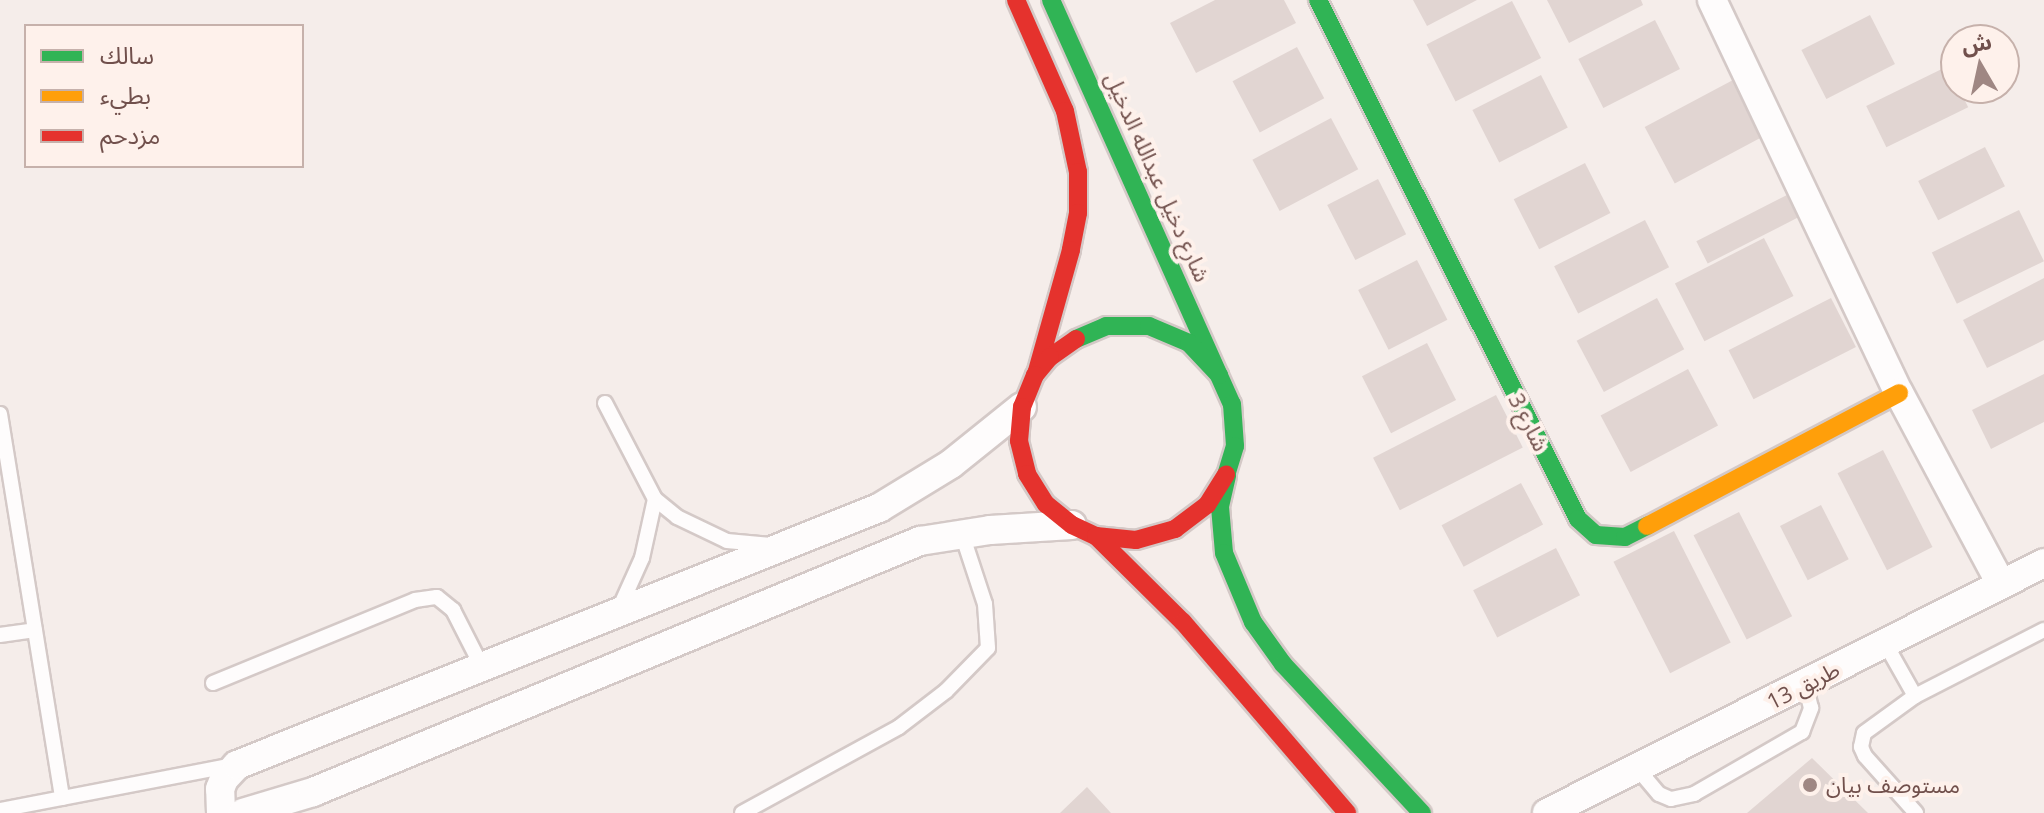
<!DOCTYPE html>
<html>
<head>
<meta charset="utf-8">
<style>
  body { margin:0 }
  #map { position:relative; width:2044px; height:813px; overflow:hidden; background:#f5edea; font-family:"Open Sans","Noto Sans Arabic",sans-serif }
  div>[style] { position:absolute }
  .building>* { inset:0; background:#e1d5d2; transform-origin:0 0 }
  .roads { filter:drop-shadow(2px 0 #d4c9c7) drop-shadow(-2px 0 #d4c9c7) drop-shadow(0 2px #d4c9c7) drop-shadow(0 -2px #d4c9c7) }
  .lane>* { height:14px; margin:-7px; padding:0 7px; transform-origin:7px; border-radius:7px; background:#fefcfc }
  .street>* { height:28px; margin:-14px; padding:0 14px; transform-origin:14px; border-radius:14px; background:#fefcfc }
  .fast>* { height:18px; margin:-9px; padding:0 9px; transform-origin:9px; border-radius:9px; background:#30b455 }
  .slow>* { height:18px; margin:-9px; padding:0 9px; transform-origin:9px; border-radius:9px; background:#ff9f0a }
  .jam>* { height:18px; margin:-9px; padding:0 9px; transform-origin:9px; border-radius:9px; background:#e5322d }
  .dots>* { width:22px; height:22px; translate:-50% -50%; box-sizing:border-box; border:4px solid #fef1eb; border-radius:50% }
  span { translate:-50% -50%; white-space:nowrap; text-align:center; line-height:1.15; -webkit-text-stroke:8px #fef1eb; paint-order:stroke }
  .street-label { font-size:22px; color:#71504c }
  .poi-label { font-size:22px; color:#71504c }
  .left { translate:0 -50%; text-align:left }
  .legend { position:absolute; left:24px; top:24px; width:280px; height:144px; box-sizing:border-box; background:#fef1eb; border:2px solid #c6b1ab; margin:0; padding:10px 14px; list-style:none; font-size:24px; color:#71504c }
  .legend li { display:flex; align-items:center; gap:16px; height:40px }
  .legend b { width:40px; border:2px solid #c6b1ab }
  .north { position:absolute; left:1940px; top:24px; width:80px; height:80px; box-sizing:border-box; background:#fef1eb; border:2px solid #c6b1ab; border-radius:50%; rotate:351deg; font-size:22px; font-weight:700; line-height:32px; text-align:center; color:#71504c }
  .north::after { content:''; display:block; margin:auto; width:28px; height:36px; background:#9f8783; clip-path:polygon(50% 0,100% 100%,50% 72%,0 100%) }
</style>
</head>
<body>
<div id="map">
  <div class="building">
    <i style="clip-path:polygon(1215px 0,1284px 0,1296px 23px,1196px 73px,1170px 23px)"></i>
    <i style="clip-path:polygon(1413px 0,1477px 0,1427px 26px)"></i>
    <i style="clip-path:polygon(1547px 0,1641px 0,1643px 5px,1569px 43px)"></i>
    <i style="left:1512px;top:1px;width:64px;height:96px;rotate:63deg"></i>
    <i style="left:1870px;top:15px;width:55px;height:77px;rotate:63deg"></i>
    <i style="left:1655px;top:20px;width:55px;height:86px;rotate:63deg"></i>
    <i style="left:1297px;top:47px;width:58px;height:73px;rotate:62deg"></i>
    <i style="left:1948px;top:66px;width:46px;height:91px;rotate:64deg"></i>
    <i style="left:1541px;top:75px;width:59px;height:77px;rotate:63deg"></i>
    <i style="left:1733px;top:80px;width:64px;height:100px;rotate:62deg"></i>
    <i style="left:1331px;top:118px;width:58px;height:89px;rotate:62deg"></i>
    <i style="left:1985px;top:147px;width:44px;height:75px;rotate:63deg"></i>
    <i style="left:1585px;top:163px;width:56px;height:80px;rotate:63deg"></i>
    <i style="left:1378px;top:179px;width:62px;height:57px;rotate:63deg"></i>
    <i style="left:1789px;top:194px;width:25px;height:104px;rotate:63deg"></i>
    <i style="left:2019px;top:210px;width:57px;height:97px;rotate:64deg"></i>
    <i style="left:1645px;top:220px;width:53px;height:102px;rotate:63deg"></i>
    <i style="left:1764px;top:238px;width:65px;height:100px;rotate:63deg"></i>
    <i style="left:1417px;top:260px;width:67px;height:66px;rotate:63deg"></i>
    <i style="clip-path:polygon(2044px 278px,2044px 340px,1987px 368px,1963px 320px)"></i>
    <i style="left:1657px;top:298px;width:58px;height:91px;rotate:62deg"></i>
    <i style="left:1831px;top:298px;width:55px;height:115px;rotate:63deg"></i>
    <i style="left:1427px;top:343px;width:64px;height:73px;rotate:63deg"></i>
    <i style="left:1688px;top:369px;width:64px;height:99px;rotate:62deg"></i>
    <i style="clip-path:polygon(2044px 374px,2044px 422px,1991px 449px,1972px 410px)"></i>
    <i style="left:1496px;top:395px;width:59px;height:138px;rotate:63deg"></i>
    <i style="left:1883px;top:450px;width:109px;height:51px;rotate:63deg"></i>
    <i style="left:1521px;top:483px;width:47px;height:90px;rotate:62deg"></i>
    <i style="left:1821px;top:505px;width:61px;height:46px;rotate:63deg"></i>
    <i style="left:1739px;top:512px;width:117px;height:51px;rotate:63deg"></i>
    <i style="left:1674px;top:531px;width:125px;height:68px;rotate:63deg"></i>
    <i style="left:1556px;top:548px;width:53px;height:93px;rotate:63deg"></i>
    <i style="clip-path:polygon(1812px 758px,1868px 813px,1747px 813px)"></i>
    <i style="clip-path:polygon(1087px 787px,1111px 813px,1060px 813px)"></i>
  </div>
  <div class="roads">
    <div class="lane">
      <i style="left:605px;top:403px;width:108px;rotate:62.5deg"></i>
      <i style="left:655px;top:499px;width:28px;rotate:39deg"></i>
      <i style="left:677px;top:517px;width:55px;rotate:25.6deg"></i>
      <i style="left:727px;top:541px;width:44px;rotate:5.2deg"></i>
      <i style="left:0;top:414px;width:389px;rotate:80.8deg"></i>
      <i style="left:619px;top:609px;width:56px;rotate:-65.7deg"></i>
      <i style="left:642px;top:558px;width:60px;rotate:-77.6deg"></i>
      <i style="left:0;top:635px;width:35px;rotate:-8deg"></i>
      <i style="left:1885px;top:643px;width:61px;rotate:60.5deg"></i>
      <i style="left:213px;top:683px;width:218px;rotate:-22.3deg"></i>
      <i style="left:415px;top:600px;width:22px;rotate:-8deg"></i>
      <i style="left:437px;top:597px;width:21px;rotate:39deg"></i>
      <i style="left:453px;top:610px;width:64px;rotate:63deg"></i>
      <i style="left:1637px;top:768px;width:34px;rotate:50deg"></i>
      <i style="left:1659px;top:794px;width:13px;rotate:23deg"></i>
      <i style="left:1671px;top:799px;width:24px;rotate:-12deg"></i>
      <i style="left:1694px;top:794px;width:125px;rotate:-29.9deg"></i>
      <i style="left:1802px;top:732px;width:26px;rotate:-69deg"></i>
      <i style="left:1811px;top:708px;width:25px;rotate:-104deg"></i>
      <i style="left:0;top:810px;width:237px;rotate:-10.9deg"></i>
      <i style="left:742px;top:813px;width:179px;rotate:-28.7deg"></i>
      <i style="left:899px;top:727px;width:59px;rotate:-37.5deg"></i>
      <i style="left:946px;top:691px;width:60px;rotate:-45.7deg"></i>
      <i style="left:988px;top:648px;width:44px;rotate:-93.9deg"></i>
      <i style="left:985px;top:604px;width:74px;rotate:-108.2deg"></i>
      <i style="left:1916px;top:813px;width:76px;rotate:-131.8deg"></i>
      <i style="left:1865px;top:756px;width:10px;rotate:-114deg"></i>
      <i style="left:1861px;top:747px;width:14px;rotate:-78deg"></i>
      <i style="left:1864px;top:733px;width:63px;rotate:-36deg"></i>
      <i style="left:1915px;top:696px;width:145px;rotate:-27.1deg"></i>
    </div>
    <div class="street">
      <i style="left:1712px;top:0;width:435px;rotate:64.6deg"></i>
      <i style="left:1899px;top:393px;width:217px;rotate:61.9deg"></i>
      <i style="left:221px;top:813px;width:24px;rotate:-92deg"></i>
      <i style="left:220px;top:789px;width:11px;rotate:-68deg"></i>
      <i style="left:224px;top:779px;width:19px;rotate:-47deg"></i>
      <i style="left:237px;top:765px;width:692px;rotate:-21.82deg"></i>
      <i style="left:879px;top:508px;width:84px;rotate:-31.4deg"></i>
      <i style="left:951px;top:464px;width:91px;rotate:-38.8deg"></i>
      <i style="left:243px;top:813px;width:73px;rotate:-16.7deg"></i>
      <i style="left:313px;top:792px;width:657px;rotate:-22.47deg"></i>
      <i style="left:920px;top:541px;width:71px;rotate:-8.9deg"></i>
      <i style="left:990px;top:530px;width:82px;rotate:-3.5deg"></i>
      <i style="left:1547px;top:813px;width:556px;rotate:-26.7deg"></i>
    </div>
    <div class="fast">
      <i style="left:1051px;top:0;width:443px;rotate:65.9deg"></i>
      <i style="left:1232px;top:404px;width:42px;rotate:85.9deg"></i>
      <i style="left:1235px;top:446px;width:30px;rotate:107deg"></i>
      <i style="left:1318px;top:0;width:580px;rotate:63.39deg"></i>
      <i style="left:1578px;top:519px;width:24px;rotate:42deg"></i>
      <i style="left:1596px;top:535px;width:29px;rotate:4deg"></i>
      <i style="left:1625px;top:537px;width:25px;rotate:-27deg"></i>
      <i style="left:1076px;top:339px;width:33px;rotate:-23deg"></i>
      <i style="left:1106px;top:326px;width:43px"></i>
      <i style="left:1149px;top:326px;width:43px;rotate:23deg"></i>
      <i style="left:1189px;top:343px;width:44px;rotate:46.8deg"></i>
      <i style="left:1227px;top:476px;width:32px;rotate:103deg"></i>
      <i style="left:1220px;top:507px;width:46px;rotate:85deg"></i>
      <i style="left:1224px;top:553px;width:75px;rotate:67.2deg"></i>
      <i style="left:1253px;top:622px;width:52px;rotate:54.5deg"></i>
      <i style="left:1283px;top:664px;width:204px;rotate:47deg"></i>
    </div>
    <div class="slow">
      <i style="left:1647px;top:526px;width:285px;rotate:-27.8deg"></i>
    </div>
    <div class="jam">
      <i style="left:1016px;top:0;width:121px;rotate:66.2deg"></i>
      <i style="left:1065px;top:111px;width:62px;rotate:78deg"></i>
      <i style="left:1078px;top:172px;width:41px;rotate:90deg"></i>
      <i style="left:1078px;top:213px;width:38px;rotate:101deg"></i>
      <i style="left:1071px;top:250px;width:126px;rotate:105.7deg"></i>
      <i style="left:1076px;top:339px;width:32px;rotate:145deg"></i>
      <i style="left:1050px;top:357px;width:23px;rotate:130deg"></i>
      <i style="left:1035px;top:375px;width:35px;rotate:112deg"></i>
      <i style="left:1022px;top:407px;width:34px;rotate:95deg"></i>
      <i style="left:1019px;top:441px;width:34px;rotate:76deg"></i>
      <i style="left:1027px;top:474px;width:36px;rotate:58deg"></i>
      <i style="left:1046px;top:504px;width:33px;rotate:39deg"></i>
      <i style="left:1072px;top:525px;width:26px;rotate:25deg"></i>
      <i style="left:1096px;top:536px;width:40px;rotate:5.7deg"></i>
      <i style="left:1136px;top:540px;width:41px;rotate:-15.8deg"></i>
      <i style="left:1175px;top:529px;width:40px;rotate:-37deg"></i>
      <i style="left:1207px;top:505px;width:36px;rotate:-58deg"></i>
      <i style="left:1096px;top:536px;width:122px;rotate:44.7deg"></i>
      <i style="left:1183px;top:622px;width:252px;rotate:49.3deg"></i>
    </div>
  </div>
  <div class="dots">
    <i style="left:1810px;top:785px;background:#9f8783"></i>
  </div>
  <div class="street-label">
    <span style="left:1158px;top:177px;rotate:66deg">شارع دخيل عبدالله الدخيل</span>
    <span style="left:1529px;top:422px;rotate:63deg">شارع 3</span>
    <span style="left:1803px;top:685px;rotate:-27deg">طريق 13</span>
  </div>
  <div class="poi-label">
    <span class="left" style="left:1826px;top:785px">مستوصف بيان</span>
  </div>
  <ul class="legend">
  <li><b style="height:10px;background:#30b455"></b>سالك</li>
  <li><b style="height:10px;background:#ff9f0a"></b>بطيء</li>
  <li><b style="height:10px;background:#e5322d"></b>مزدحم</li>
  </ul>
  <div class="north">ش</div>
</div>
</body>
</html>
